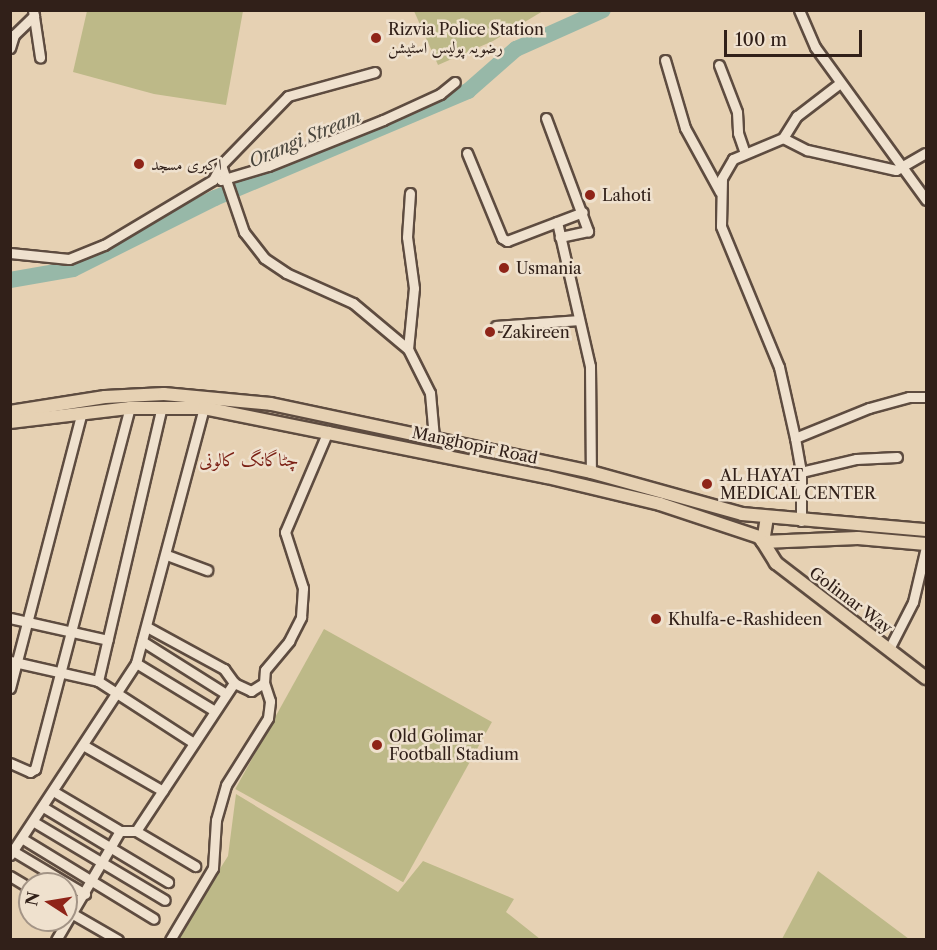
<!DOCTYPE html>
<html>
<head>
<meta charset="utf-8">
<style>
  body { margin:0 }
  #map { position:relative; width:937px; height:950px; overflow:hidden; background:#e6d1b3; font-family:"Libre Caslon Text",Amiri,serif }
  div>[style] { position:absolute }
  .green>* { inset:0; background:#bdb988; transform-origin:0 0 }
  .river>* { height:16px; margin:-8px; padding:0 8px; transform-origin:8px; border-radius:8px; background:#97b8a8 }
  .roads { filter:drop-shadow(2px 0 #5e4c40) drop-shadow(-2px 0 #5e4c40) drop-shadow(0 2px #5e4c40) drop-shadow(0 -2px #5e4c40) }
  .minor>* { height:9px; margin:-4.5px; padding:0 4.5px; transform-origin:4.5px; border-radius:4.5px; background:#efe1ce }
  .major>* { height:12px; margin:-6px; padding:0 6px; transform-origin:6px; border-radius:6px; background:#e6d1b3 }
  .dots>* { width:16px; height:16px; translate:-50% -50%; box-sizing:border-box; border:3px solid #efe1ce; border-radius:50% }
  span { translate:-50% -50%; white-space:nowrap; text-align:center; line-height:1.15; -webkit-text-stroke:5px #efe1ce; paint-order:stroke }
  .poi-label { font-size:16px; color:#312019 }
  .left { translate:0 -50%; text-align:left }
  .street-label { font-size:16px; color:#312019 }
  .water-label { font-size:18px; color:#4a463d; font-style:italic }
  .neighbourhood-label { font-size:18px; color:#7a1f14 }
  .frame { position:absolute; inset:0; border:12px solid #312019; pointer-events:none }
  .north { position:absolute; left:18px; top:872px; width:60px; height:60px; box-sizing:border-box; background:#efe1ce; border:2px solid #a39486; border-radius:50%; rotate:282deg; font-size:16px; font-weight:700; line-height:24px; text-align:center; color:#312019 }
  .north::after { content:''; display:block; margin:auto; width:21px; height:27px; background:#8f2418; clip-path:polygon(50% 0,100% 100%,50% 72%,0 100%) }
  .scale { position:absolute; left:724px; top:30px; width:138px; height:27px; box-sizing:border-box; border:3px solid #312019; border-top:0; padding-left:8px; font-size:18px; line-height:21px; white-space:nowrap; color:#312019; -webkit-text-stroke:4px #efe1ce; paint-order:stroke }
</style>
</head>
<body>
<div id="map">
  <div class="green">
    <i style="clip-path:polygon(87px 11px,243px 11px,226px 105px,154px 94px,73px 72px)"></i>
    <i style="clip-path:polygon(414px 11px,543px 11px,493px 41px,438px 65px)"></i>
    <i style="left:324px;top:629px;width:192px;height:183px;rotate:29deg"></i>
    <i style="clip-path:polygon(236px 794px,398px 892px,423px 861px,514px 899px,506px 912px,540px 939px,176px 939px,228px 856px)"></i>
    <i style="clip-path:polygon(818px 871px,909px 939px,782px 939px)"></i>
  </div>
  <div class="river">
    <i style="left:10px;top:280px;width:64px;rotate:-9.9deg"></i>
    <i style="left:73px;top:269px;width:159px;rotate:-26.6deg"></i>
    <i style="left:215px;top:198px;width:275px;rotate:-22.9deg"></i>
    <i style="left:468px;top:91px;width:64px;rotate:-41.2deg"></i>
    <i style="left:516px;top:49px;width:95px;rotate:-24.1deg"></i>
  </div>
  <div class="roads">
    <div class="minor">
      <i style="left:33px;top:10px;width:48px;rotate:81.5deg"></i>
      <i style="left:799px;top:10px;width:40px;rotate:66.6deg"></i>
      <i style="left:815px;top:47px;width:189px;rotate:54deg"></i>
      <i style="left:10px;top:48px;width:14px;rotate:-73deg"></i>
      <i style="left:14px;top:35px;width:28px;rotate:-44deg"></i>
      <i style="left:665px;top:60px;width:71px;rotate:73.6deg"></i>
      <i style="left:685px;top:128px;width:73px;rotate:61.3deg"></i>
      <i style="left:719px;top:65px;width:50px;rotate:69deg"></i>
      <i style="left:737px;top:112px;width:21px;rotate:87deg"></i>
      <i style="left:738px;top:133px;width:21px;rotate:71deg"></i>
      <i style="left:546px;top:118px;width:121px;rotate:69.6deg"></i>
      <i style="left:588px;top:231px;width:29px;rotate:168deg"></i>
      <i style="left:783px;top:138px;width:26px;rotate:-58deg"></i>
      <i style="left:797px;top:116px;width:54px;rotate:-37.5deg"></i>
      <i style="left:467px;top:153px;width:92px;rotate:67.6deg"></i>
      <i style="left:502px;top:238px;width:6px;rotate:31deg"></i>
      <i style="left:507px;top:241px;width:81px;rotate:-20.9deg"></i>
      <i style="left:221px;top:165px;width:71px;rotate:71.1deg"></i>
      <i style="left:244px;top:232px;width:33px;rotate:52deg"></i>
      <i style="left:264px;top:258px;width:27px;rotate:34deg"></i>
      <i style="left:286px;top:273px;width:73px;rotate:24.1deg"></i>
      <i style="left:353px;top:303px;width:72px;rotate:39.9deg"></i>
      <i style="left:408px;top:349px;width:49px;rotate:63.4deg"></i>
      <i style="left:430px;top:393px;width:45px;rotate:84.9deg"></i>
      <i style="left:221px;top:180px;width:49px;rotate:-16.6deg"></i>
      <i style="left:268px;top:166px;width:124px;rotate:-21.8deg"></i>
      <i style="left:383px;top:120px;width:63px;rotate:-24.5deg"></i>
      <i style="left:440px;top:94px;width:19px;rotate:-39deg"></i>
      <i style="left:557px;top:222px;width:148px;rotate:77.1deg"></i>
      <i style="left:590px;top:366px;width:106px;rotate:89.5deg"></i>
      <i style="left:10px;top:253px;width:59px;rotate:5.8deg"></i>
      <i style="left:69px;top:259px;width:38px;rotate:-22deg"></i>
      <i style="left:104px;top:245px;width:127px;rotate:-30.8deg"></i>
      <i style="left:213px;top:180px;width:17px;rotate:-62deg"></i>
      <i style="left:221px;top:165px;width:96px;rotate:-45.8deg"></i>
      <i style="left:288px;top:96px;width:90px;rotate:-15.4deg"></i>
      <i style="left:496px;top:326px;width:83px;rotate:-4.1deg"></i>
      <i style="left:408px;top:349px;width:61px;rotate:-84.4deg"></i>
      <i style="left:414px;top:288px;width:51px;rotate:-97.8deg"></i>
      <i style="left:407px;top:237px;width:44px;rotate:-86.1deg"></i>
      <i style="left:795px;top:438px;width:80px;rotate:-22.1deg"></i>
      <i style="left:869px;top:408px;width:41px;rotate:-15.4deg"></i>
      <i style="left:909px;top:397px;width:17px"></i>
      <i style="left:801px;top:472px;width:57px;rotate:-13.3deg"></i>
      <i style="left:856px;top:459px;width:41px;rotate:-2.8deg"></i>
      <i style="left:801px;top:521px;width:49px;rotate:-90deg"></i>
      <i style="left:801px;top:472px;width:35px;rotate:-100deg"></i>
      <i style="left:795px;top:438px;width:73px;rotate:-102.7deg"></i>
      <i style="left:779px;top:367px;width:152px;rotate:-112.4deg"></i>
      <i style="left:721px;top:226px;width:48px;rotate:-88.8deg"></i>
      <i style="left:722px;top:178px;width:22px;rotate:-60deg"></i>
      <i style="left:733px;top:159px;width:54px;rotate:-22.8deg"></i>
      <i style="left:783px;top:138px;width:27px;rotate:27deg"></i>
      <i style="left:807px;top:150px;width:91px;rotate:12.7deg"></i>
      <i style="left:896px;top:170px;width:34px;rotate:-30deg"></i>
      <i style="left:167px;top:555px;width:43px;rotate:20.6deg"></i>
      <i style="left:10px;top:618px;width:100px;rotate:12.7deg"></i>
      <i style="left:147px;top:627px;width:88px;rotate:28.6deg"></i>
      <i style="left:224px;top:669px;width:17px;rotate:54deg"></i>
      <i style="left:142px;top:641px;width:99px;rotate:32.2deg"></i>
      <i style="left:889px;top:649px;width:53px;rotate:-62.9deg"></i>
      <i style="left:913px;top:602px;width:57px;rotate:-76.7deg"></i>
      <i style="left:10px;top:661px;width:90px;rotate:12.8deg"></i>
      <i style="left:98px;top:681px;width:114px;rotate:32.9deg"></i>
      <i style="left:136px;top:663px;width:92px;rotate:31.3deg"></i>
      <i style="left:98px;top:681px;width:281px;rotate:-76.9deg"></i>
      <i style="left:10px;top:688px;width:285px;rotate:-75.4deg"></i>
      <i style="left:83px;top:745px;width:92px;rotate:29.9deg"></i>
      <i style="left:10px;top:763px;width:22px;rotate:24deg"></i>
      <i style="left:30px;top:772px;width:6px;rotate:-31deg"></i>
      <i style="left:35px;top:769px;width:373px;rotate:-75.3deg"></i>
      <i style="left:53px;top:791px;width:78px;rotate:30.8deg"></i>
      <i style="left:43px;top:807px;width:146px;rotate:31deg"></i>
      <i style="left:34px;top:822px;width:152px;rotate:30.8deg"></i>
      <i style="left:136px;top:831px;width:178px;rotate:-56.5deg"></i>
      <i style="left:234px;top:683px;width:19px;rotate:25deg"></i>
      <i style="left:251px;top:691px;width:15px;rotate:-32deg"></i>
      <i style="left:23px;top:839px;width:153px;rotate:31.4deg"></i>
      <i style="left:13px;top:851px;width:84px;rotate:30.8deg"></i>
      <i style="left:10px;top:855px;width:230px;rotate:-56.7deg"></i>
      <i style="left:136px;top:663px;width:264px;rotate:-75.1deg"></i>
      <i style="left:10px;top:876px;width:23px;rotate:31deg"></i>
      <i style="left:66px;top:910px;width:60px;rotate:30deg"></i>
      <i style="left:56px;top:940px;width:126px;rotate:-59.6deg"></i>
      <i style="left:120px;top:831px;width:16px"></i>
      <i style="left:136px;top:831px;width:69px;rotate:30.7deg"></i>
      <i style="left:170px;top:940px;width:84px;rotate:-59.2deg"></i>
      <i style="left:213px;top:868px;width:48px;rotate:-86.4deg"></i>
      <i style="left:216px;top:820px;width:36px;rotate:-74deg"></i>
      <i style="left:226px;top:785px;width:79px;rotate:-57.9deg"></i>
      <i style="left:268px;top:718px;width:17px;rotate:-83deg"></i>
      <i style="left:270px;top:701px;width:19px;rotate:-108deg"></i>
      <i style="left:264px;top:683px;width:13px;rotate:-86deg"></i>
      <i style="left:265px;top:670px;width:38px;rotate:-50deg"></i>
      <i style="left:289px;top:641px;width:27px;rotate:-63deg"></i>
      <i style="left:301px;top:617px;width:29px;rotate:-86deg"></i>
      <i style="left:303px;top:588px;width:59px;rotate:-107.8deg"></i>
      <i style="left:285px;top:532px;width:110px;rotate:-66.9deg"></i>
    </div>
    <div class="major">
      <i style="left:10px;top:412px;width:96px;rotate:-9deg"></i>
      <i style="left:105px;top:397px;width:59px;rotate:-2.9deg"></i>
      <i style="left:164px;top:394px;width:107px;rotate:5.3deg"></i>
      <i style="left:271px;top:404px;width:327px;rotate:12deg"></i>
      <i style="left:591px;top:472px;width:157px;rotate:15.5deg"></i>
      <i style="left:742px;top:514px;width:185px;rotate:5deg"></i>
      <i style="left:10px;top:422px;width:121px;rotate:-6.7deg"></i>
      <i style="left:130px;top:408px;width:74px"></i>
      <i style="left:204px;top:408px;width:350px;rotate:11.4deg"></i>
      <i style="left:547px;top:477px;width:116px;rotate:13.4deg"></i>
      <i style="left:660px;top:504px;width:104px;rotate:18.4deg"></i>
      <i style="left:759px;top:537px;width:6px;rotate:51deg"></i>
      <i style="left:763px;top:542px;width:95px;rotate:-2.4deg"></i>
      <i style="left:858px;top:538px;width:68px;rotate:5deg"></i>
      <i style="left:767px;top:517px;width:25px;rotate:99deg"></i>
      <i style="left:763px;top:542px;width:25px;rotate:58deg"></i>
      <i style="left:776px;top:563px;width:189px;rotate:37.5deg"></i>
    </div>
  </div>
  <div class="dots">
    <i style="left:376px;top:38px;background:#8f2418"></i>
    <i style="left:139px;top:164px;background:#8f2418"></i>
    <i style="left:590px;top:195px;background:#8f2418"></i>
    <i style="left:504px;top:268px;background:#8f2418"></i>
    <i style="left:490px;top:332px;background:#8f2418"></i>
    <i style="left:707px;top:484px;background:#8f2418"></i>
    <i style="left:656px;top:619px;background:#8f2418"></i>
    <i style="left:377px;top:745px;background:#8f2418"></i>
  </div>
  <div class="poi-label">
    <span class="left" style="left:388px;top:38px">Rizvia Police Station<br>رضویہ پولیس اسٹیشن</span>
    <span class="left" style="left:151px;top:164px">اکبری مسجد</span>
    <span class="left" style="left:602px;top:195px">Lahoti</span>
    <span class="left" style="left:516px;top:268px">Usmania</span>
    <span class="left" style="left:502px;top:332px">Zakireen</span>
    <span class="left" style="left:720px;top:484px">AL HAYAT<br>MEDICAL CENTER</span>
    <span class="left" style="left:668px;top:619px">Khulfa-e-Rashideen</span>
    <span class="left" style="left:389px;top:745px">Old Golimar<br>Football Stadium</span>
  </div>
  <div class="street-label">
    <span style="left:475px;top:445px;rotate:12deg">Manghopir Road</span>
    <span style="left:851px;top:600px;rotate:37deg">Golimar Way</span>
  </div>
  <div class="water-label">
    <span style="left:305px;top:139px;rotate:-23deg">Orangi Stream</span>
  </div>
  <div class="neighbourhood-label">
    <span style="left:249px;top:460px">چٹاگانگ کالونی</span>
  </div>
  <div class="frame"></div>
  <div class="north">N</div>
  <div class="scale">100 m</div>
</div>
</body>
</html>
